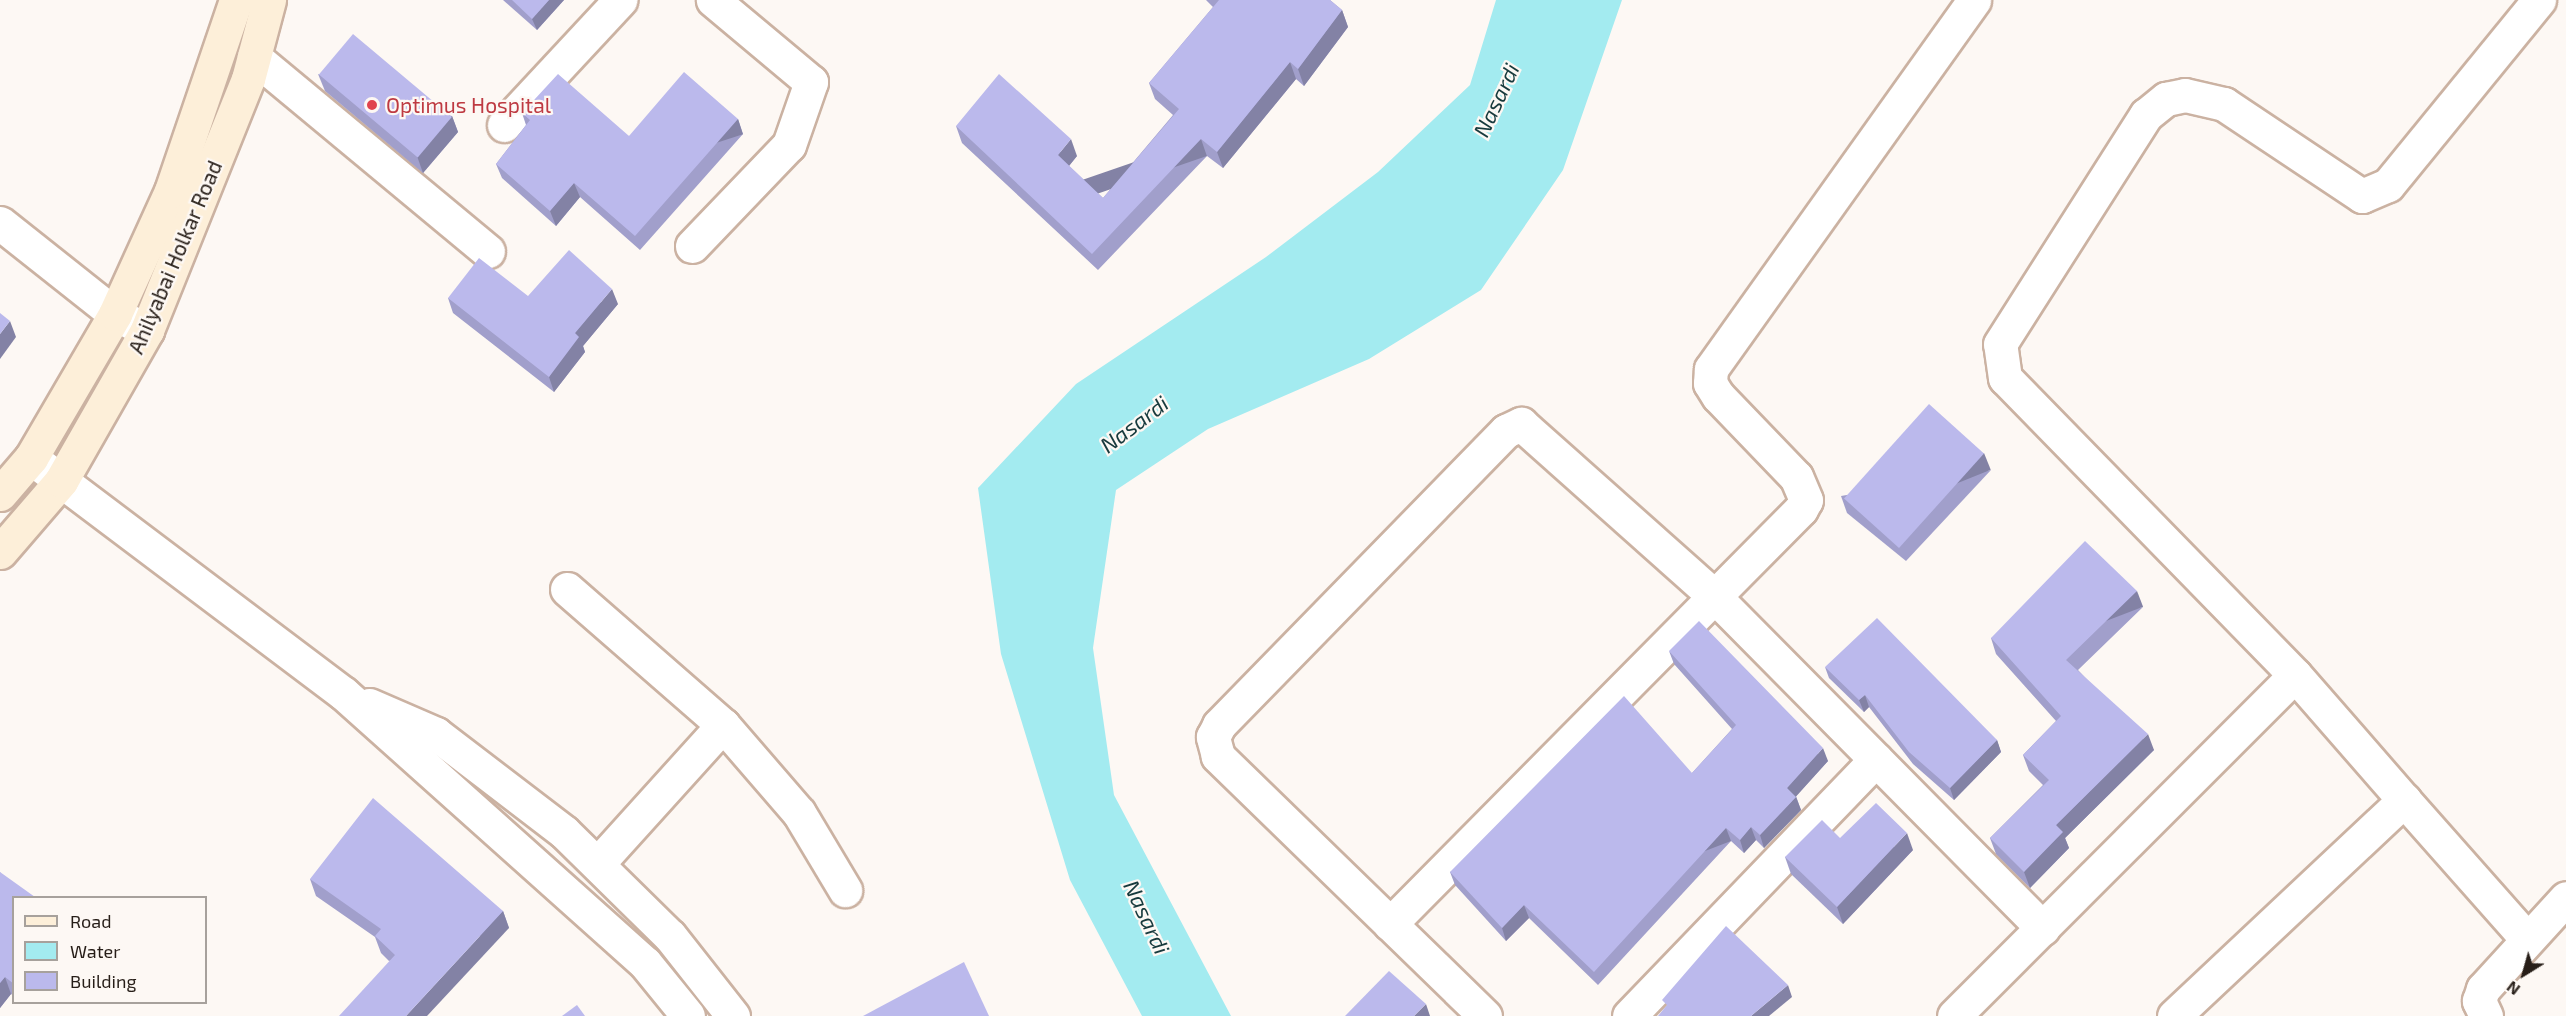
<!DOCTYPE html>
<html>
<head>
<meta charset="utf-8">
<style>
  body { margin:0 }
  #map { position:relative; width:2566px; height:1016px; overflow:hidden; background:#fdf8f4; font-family:"Exo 2",sans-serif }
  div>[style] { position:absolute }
  .water>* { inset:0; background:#a3ebf0 }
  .roads { filter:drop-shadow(2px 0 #cbb2a2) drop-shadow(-2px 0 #cbb2a2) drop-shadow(0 2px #cbb2a2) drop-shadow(0 -2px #cbb2a2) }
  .minor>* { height:33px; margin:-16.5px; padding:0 16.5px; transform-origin:16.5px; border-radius:16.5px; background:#fff }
  .tertiary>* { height:33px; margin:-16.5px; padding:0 16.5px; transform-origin:16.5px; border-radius:16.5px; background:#fff }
  .secondary>* { height:33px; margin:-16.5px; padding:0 16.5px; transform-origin:16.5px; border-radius:16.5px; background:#fdefd9 }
  .wall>* { inset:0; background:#a19fcb }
  .shaded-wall>* { inset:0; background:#8382a5; transform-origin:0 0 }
  .building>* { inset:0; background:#bbb9ec; transform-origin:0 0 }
  .dots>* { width:16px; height:16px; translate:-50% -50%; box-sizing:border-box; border:3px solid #fdf8f4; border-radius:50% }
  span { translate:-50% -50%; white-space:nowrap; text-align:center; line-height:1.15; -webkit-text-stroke:4.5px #fdf8f4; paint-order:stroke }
  .health-label { font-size:21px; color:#be3a42 }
  .left { translate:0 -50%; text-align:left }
  .street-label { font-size:21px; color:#271e18 }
  .water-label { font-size:22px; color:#173a3d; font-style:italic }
  .legend { position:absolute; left:12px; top:896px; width:195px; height:108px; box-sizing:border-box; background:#fdf8f4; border:2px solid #a7a19c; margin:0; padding:8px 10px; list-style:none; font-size:18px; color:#271e18 }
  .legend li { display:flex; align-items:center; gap:12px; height:30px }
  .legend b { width:30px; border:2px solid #a7a19c }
  .north { position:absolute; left:2494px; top:944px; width:60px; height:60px; -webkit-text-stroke:4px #fdf8f4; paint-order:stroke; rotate:217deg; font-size:16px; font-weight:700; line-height:24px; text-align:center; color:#271e18 }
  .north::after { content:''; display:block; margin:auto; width:21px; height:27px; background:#271e18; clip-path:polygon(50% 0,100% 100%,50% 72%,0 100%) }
</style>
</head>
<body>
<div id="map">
  <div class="water">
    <i style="clip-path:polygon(1496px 0,1622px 0,1563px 170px,1481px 290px,1369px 359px,1208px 429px,1116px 490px,1093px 648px,1114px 795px,1231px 1016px,1142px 1016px,1070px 880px,1001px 654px,978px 488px,1076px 384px,1266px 257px,1378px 172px,1470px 85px)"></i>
  </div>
  <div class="roads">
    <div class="minor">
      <i style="left:254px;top:57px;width:304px;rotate:39.7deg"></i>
      <i style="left:504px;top:125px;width:171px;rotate:-47.1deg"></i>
      <i style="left:0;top:223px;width:147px;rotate:38.4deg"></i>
      <i style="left:115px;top:314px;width:36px;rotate:27deg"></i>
      <i style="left:692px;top:246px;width:140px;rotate:-46.2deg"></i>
      <i style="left:789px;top:145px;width:67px;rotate:-70.8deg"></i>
      <i style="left:811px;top:82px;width:128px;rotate:-140.1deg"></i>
      <i style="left:567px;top:589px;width:207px;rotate:41.1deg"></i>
      <i style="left:723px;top:725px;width:185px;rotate:132.1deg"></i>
      <i style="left:723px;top:725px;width:116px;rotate:49.2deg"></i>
      <i style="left:799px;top:813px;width:90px;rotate:59.1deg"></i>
      <i style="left:2404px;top:800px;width:184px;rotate:48.5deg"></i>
      <i style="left:1390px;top:924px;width:584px;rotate:-45.28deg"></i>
      <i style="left:1801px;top:509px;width:10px;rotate:-61deg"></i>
      <i style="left:1806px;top:500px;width:25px;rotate:-113deg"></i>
      <i style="left:1796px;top:477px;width:112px;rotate:-133.9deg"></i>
      <i style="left:1718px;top:396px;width:15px;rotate:-122deg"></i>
      <i style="left:1710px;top:383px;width:14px;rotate:-86deg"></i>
      <i style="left:1711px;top:369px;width:453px;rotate:-54.5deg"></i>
      <i style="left:1485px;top:1016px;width:373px;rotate:-135.8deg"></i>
      <i style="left:1218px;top:756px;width:20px;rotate:-105deg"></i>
      <i style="left:1213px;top:737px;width:13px;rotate:-63deg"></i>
      <i style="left:1219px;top:725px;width:411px;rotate:-45.7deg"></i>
      <i style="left:1506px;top:431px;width:17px;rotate:-25deg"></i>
      <i style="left:1521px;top:424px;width:257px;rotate:41.7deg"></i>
      <i style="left:1713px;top:595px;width:469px;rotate:45.3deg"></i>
      <i style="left:1629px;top:1016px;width:356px;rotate:-46.1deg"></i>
      <i style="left:1954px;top:1016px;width:482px;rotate:-45deg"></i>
      <i style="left:2174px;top:1016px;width:316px;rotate:-43.2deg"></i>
      <i style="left:2404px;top:800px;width:166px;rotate:-131.1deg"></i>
      <i style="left:2295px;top:675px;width:415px;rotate:-134.3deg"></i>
      <i style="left:2005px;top:378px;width:34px;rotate:-98deg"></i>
      <i style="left:2000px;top:344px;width:272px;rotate:-57.5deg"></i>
      <i style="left:2146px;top:115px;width:26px;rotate:-39deg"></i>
      <i style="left:2166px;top:99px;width:19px;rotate:-12deg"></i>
      <i style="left:2185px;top:95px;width:40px;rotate:13deg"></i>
      <i style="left:2224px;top:104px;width:166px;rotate:33.7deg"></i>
      <i style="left:2362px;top:196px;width:28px;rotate:-23deg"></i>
      <i style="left:2388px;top:185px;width:239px;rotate:-50.8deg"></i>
      <i style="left:2486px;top:1016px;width:17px;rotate:-115deg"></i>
      <i style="left:2479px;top:1001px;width:13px;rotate:-72deg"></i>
      <i style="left:2483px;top:989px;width:123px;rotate:-47.6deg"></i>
    </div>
    <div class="tertiary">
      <i style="left:31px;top:458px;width:391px;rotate:37deg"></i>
      <i style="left:343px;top:693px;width:405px;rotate:41.8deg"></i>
      <i style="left:645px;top:963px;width:68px;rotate:50.9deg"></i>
      <i style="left:369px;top:705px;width:73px;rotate:23.4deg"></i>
      <i style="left:436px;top:734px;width:161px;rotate:37.4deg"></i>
      <i style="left:564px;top:832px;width:148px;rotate:44.5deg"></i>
      <i style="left:670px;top:936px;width:102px;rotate:51.8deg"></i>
    </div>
    <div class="secondary">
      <i style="left:0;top:494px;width:48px;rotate:-49.3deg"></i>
      <i style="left:31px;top:458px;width:167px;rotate:-59.7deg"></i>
      <i style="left:115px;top:314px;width:135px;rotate:-65.5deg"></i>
      <i style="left:171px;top:191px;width:202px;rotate:-71.2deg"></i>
      <i style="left:0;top:552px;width:94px;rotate:-49.3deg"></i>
      <i style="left:61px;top:481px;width:174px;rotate:-60.3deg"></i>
      <i style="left:147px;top:330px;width:271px;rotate:-68.1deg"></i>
      <i style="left:248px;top:79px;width:82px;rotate:-75.1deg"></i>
    </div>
  </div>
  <div class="wall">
    <i style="clip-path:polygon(503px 0,564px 0,537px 30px)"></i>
    <i style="clip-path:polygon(1206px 0,1330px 0,1342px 10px,1348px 27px,1304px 86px,1296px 79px,1223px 168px,1207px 156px,1098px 270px,962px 143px,956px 126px,1077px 156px,1069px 166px,1103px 198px,1173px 115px,1155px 99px,1149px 83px,1213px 7px)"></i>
    <i style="clip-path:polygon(318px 74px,452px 116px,458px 132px,423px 173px,325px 91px)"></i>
    <i style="clip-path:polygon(522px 113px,629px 136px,738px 119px,743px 134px,640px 250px,580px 197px,556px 226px,502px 178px,496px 164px,526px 125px)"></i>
    <i style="clip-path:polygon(528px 296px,618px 304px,583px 346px,585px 352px,554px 392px,453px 313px,448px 298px)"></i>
    <i style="clip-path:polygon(1991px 470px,1906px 561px,1847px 513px,1841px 496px)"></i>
    <i style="clip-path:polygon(2143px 607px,2078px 670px,2154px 750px,2065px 838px,2069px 848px,2030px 888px,1996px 854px,1990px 838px,2043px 785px,2029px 771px,2023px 755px,2056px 721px,1996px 654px,1991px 638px)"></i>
    <i style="clip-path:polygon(1669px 651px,1828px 761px,1796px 796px,1801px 810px,1764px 848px,1756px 840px,1744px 853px,1731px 841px,1598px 985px,1529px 918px,1506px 941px,1455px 885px,1450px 872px,1692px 773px,1732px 729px,1674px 664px)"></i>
    <i style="clip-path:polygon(1825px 667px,1997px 740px,2001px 752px,1954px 800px,1913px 764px,1869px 707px,1864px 712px,1829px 678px)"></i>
    <i style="clip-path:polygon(1840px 838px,1913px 850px,1843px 924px,1791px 874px,1785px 857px)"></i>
    <i style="clip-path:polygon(0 872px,14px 897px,14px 996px,11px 994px,0 1008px)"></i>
    <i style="clip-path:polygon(310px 879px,503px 911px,509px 928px,389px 961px,381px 953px,375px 937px,316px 896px)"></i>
  </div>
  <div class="shaded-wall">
    <i style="clip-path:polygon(549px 0,564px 0,537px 30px,532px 19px)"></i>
    <i style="clip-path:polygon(1342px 10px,1348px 27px,1304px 86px,1298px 69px)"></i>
    <i style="clip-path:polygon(1290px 62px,1296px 79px,1223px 168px,1217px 152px)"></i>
    <i style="clip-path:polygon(452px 116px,458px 132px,423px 173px,417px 156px)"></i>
    <i style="left:738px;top:119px;width:16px;height:156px;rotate:72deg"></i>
    <i style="clip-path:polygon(1071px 139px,1077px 156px,1064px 172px,1058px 155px)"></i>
    <i style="left:1201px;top:139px;width:18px;height:158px;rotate:71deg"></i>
    <i style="clip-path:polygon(574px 183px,580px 197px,556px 226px,550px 211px)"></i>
    <i style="clip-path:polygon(612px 289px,618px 304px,583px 346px,585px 352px,554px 392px,549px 377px,575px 333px)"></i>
    <i style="clip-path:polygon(10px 321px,16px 337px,0 359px,0 334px)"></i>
    <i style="left:1984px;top:453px;width:18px;height:125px;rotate:68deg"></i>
    <i style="left:2137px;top:591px;width:17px;height:99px;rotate:69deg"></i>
    <i style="clip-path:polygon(1865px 695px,1869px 707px,1864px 712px,1859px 700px)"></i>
    <i style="clip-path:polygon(2148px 734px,2154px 750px,2065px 838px,2069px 848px,2030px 888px,2024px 872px,2056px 825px)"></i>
    <i style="clip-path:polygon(1997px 740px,2001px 752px,1954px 800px,1950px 788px)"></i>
    <i style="clip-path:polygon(1823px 748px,1828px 761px,1792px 801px,1787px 788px)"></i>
    <i style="clip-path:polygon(1796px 797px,1801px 810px,1764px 848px,1760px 835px)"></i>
    <i style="clip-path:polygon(1751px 827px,1756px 840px,1744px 853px,1740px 840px)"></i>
    <i style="left:1726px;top:828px;width:14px;height:195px;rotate:69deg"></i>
    <i style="clip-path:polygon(1907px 833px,1913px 850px,1843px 924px,1837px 907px)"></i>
    <i style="clip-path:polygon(1524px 905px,1529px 918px,1506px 941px,1502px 928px)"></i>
    <i style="clip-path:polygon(503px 911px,509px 928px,427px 1016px,406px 1016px)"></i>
    <i style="clip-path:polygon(5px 977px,11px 994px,0 1008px,0 983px)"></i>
    <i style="clip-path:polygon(1788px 985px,1792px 997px,1769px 1016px,1751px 1016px)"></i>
    <i style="clip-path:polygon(1426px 1004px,1430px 1016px,1414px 1016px)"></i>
  </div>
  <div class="building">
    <i style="clip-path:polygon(512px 0,549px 0,532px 19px)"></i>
    <i style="clip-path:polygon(1219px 0,1330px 0,1342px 10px,1298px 69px,1290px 62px,1217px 152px,1201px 139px,1092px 254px,956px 126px,999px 74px,1071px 139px,1058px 155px,1103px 198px,1179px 109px,1149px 83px)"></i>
    <i style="left:353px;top:34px;width:129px;height:53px;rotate:40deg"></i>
    <i style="clip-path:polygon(684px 72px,738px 119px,635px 236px,574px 183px,550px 211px,496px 164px,530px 120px,522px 113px,558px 74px,629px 136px)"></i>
    <i style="clip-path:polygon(569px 250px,612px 289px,575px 333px,579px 337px,549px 377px,448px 298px,479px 258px,528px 296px)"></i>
    <i style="clip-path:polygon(0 313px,10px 321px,0 334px)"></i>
    <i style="left:1929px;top:404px;width:74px;height:127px;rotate:42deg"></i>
    <i style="clip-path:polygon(2085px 541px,2137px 591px,2066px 660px,2148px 734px,2056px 825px,2063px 832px,2024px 872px,1990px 838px,2049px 780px,2023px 755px,2061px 716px,1991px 638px)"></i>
    <i style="clip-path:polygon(1877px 618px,1997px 740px,1950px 788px,1909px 752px,1865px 695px,1859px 700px,1825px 667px)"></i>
    <i style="clip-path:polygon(1699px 621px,1823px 748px,1787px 788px,1796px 797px,1760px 835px,1751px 827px,1740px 840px,1726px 828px,1594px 972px,1524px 905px,1502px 928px,1450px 872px,1624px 696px,1692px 773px,1736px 725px,1669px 651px)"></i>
    <i style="clip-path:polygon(373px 798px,503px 911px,406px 1016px,339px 1016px,395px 955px,375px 936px,381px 929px,310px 879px)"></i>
    <i style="clip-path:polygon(1876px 803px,1907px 833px,1837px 907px,1785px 857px,1822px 820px,1840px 838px)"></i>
    <i style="clip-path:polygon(0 872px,35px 897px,14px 897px,14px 984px,5px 977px,0 983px)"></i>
    <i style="clip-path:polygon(1726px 926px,1788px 985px,1751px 1016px,1658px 1016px,1667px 1005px,1662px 1000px)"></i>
    <i style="clip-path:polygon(964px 962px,989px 1016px,863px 1016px)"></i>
    <i style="clip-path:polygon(1389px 971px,1426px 1004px,1414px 1016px,1345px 1016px)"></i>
    <i style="clip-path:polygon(577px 1005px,585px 1016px,562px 1016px)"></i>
  </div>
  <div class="dots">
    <i style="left:372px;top:105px;background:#e0444e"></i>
  </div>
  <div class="health-label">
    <span class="left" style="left:386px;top:105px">Optimus Hospital</span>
  </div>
  <div class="street-label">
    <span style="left:175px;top:257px;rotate:-67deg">Ahilyabai Holkar Road</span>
  </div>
  <div class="water-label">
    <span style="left:1496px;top:100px;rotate:-65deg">Nasardi</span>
    <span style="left:1134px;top:424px;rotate:-37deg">Nasardi</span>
    <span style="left:1147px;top:917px;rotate:65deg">Nasardi</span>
  </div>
  <ul class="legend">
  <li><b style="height:8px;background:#fdefd9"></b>Road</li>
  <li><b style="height:16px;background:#a3ebf0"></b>Water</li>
  <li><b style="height:16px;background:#bbb9ec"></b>Building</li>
  </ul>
  <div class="north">N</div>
</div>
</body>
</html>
